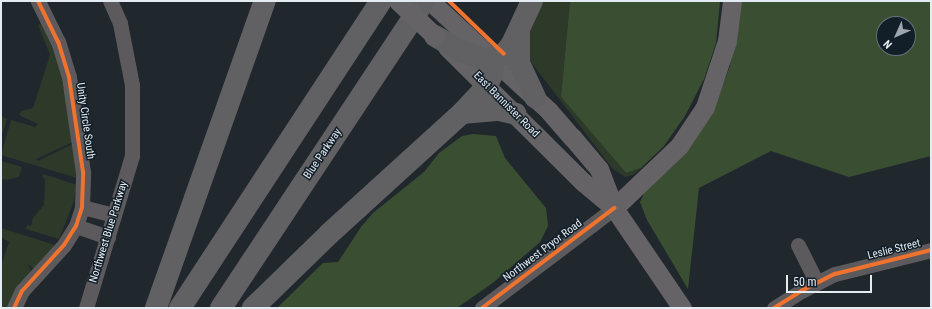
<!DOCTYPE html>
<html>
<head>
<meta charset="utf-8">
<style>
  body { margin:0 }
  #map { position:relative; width:932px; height:309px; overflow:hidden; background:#20272d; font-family:"Roboto Condensed",sans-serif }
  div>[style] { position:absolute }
  .green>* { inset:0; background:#2d3a2a }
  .forest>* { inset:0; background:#3a4f31 }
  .minor>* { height:15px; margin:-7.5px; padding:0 7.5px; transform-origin:7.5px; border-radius:7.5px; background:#5c5a5c }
  .major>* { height:19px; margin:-9.5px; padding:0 9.5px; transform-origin:9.5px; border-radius:9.5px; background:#656366 }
  .highway>* { height:22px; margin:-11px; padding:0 11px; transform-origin:11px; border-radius:11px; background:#616164 }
  .major-bridge>* { height:19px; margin:-9.5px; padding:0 9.5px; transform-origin:9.5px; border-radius:9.5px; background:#656366 }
  .cycleway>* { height:4px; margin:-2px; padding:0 2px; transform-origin:2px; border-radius:2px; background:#ef722f }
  span { translate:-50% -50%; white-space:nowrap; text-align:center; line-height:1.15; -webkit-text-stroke:3px #121e28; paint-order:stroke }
  .street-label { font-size:11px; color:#e4ecf3 }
  .frame { position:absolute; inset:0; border:2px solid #e4ecf3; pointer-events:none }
  .north { position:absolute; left:876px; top:16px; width:40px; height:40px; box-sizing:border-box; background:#121e28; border:1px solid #667079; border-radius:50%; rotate:225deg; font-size:11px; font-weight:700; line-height:16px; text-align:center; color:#e4ecf3 }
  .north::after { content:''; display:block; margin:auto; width:14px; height:18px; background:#9fa7ae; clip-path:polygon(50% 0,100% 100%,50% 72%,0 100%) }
  .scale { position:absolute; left:786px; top:275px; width:86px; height:18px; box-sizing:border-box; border:2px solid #e4ecf3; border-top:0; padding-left:5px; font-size:12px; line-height:14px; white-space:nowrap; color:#e4ecf3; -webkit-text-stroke:3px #121e28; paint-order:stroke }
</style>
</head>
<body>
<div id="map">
  <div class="green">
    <i style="clip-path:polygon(540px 1px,570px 1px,561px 97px,626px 173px,641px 168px,633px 175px,625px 177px,612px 168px,531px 62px,526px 52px,526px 34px)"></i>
    <i style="clip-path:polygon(41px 23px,59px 62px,73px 142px,36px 159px,38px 161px,73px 144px,77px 178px,1px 155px,11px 120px,35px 127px,38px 124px,19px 115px,21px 111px,33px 108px,50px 55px,38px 25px)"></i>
    <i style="clip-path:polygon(1px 116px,7px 119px,3px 132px,1px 132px)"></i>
    <i style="clip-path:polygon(1px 161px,22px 167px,19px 177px,7px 180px,1px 179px)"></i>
    <i style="clip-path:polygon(43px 174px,77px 185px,74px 201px,59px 239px,26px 229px,27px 225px,31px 226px,33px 218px,44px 205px,45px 179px,42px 177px)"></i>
    <i style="clip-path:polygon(1px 228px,55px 245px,33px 269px,27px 263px,32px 273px,8px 308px,1px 308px,1px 266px,9px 242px,1px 237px)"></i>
  </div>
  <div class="forest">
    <i style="clip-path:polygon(570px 1px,720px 1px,716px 43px,704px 79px,685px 116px,664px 146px,641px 168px,626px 173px,561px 97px)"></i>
    <i style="clip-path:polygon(evenodd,739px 1px,931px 1px,931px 156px,849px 177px,771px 151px,699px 188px,688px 289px,647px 220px,640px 202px,644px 193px,688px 148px,716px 103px,730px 66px,739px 19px,739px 1px,884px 24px,908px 24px,908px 48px,884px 48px,884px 24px)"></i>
    <i style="clip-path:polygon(473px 134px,496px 136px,505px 158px,546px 208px,548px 226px,540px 242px,494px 282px,457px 308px,277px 308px,323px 263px,338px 262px,361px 227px,373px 213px,424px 172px,439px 153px,462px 136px)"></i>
  </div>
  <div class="minor">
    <i style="left:82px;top:207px;width:33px;rotate:14deg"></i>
    <i style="left:76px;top:226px;width:34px;rotate:19deg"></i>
    <i style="left:798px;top:245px;width:42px;rotate:63.4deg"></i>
    <i style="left:14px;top:308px;width:19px;rotate:-65deg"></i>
    <i style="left:22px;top:291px;width:62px;rotate:-47.6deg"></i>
    <i style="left:64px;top:245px;width:22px;rotate:-58deg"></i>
    <i style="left:76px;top:226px;width:20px;rotate:-72deg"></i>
    <i style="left:82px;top:207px;width:35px;rotate:-88deg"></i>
    <i style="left:83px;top:172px;width:96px;rotate:-98.4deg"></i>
    <i style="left:69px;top:77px;width:37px;rotate:-107deg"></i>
    <i style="left:58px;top:42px;width:46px;rotate:-116deg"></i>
    <i style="left:86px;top:308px;width:159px;rotate:-73.2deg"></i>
    <i style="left:132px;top:156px;width:71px;rotate:-90deg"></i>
    <i style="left:132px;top:85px;width:63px;rotate:-101deg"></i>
    <i style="left:120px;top:23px;width:24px;rotate:-114deg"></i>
    <i style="left:482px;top:308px;width:166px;rotate:-37.1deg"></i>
    <i style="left:774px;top:308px;width:34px;rotate:-32deg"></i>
    <i style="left:803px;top:290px;width:36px;rotate:-27deg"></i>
    <i style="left:835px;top:274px;width:99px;rotate:-14deg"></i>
  </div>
  <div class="major">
    <i style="left:430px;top:1px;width:162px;rotate:42.7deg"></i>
    <i style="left:549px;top:111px;width:35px;rotate:49deg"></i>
    <i style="left:572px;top:137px;width:42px;rotate:49.8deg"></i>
    <i style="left:599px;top:169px;width:42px;rotate:69deg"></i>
    <i style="left:614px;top:208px;width:121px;rotate:55.8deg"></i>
    <i style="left:447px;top:47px;width:192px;rotate:44.8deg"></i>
    <i style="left:583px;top:182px;width:38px;rotate:40deg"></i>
    <i style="left:614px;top:208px;width:90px;rotate:-43.6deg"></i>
    <i style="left:679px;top:146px;width:47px;rotate:-56.3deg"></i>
    <i style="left:705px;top:107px;width:70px;rotate:-71.6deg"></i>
    <i style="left:727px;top:41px;width:40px;rotate:-82.9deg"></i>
  </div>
  <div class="highway">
    <i style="left:519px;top:33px;width:30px;rotate:90deg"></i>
    <i style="left:519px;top:63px;width:38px;rotate:65deg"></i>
    <i style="left:435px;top:36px;width:32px;rotate:30deg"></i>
    <i style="left:463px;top:52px;width:26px;rotate:18deg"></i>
    <i style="left:488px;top:60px;width:17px;rotate:-21deg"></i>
    <i style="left:504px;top:54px;width:13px;rotate:-51deg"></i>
    <i style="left:512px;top:44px;width:47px;rotate:-65.1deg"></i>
    <i style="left:462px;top:113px;width:37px;rotate:-5deg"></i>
    <i style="left:499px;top:110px;width:17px;rotate:13deg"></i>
    <i style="left:156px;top:308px;width:326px;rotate:-70.5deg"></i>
    <i style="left:180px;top:308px;width:367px;rotate:-56.8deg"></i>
    <i style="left:221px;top:308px;width:368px;rotate:-56.5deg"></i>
    <i style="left:253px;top:308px;width:106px;rotate:-44.2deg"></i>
    <i style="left:329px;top:234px;width:180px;rotate:-42.3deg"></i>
    <i style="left:462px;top:113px;width:37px;rotate:-47deg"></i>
    <i style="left:487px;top:86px;width:13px;rotate:-67deg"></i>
    <i style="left:492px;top:74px;width:16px;rotate:-86deg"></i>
  </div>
  <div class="major-bridge">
    <i style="left:398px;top:1px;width:51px;rotate:43.4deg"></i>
  </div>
  <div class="cycleway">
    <i style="left:449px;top:1px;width:76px;rotate:43.9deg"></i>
    <i style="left:14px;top:308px;width:19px;rotate:-65deg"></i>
    <i style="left:22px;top:291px;width:62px;rotate:-47.6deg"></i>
    <i style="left:64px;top:245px;width:22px;rotate:-58deg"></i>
    <i style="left:76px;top:226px;width:20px;rotate:-72deg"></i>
    <i style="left:82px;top:207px;width:35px;rotate:-88deg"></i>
    <i style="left:83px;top:172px;width:96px;rotate:-98.4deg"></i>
    <i style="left:69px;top:77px;width:37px;rotate:-107deg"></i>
    <i style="left:58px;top:42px;width:46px;rotate:-116deg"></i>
    <i style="left:482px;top:308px;width:166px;rotate:-37.1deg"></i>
    <i style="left:774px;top:308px;width:34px;rotate:-32deg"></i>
    <i style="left:803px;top:290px;width:36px;rotate:-27deg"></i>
    <i style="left:835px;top:274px;width:99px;rotate:-14deg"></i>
  </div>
  <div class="street-label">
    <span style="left:506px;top:105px;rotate:45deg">East Bannister Road</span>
    <span style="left:85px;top:121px;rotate:82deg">Unity Circle South</span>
    <span style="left:323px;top:154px;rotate:-56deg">Blue Parkway</span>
    <span style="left:109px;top:232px;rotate:-73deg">Northwest Blue Parkway</span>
    <span style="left:894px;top:250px;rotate:-14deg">Leslie Street</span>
    <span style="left:543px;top:251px;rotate:-37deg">Northwest Pryor Road</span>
  </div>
  <div class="frame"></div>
  <div class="north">N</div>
  <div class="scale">50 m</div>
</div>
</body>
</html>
